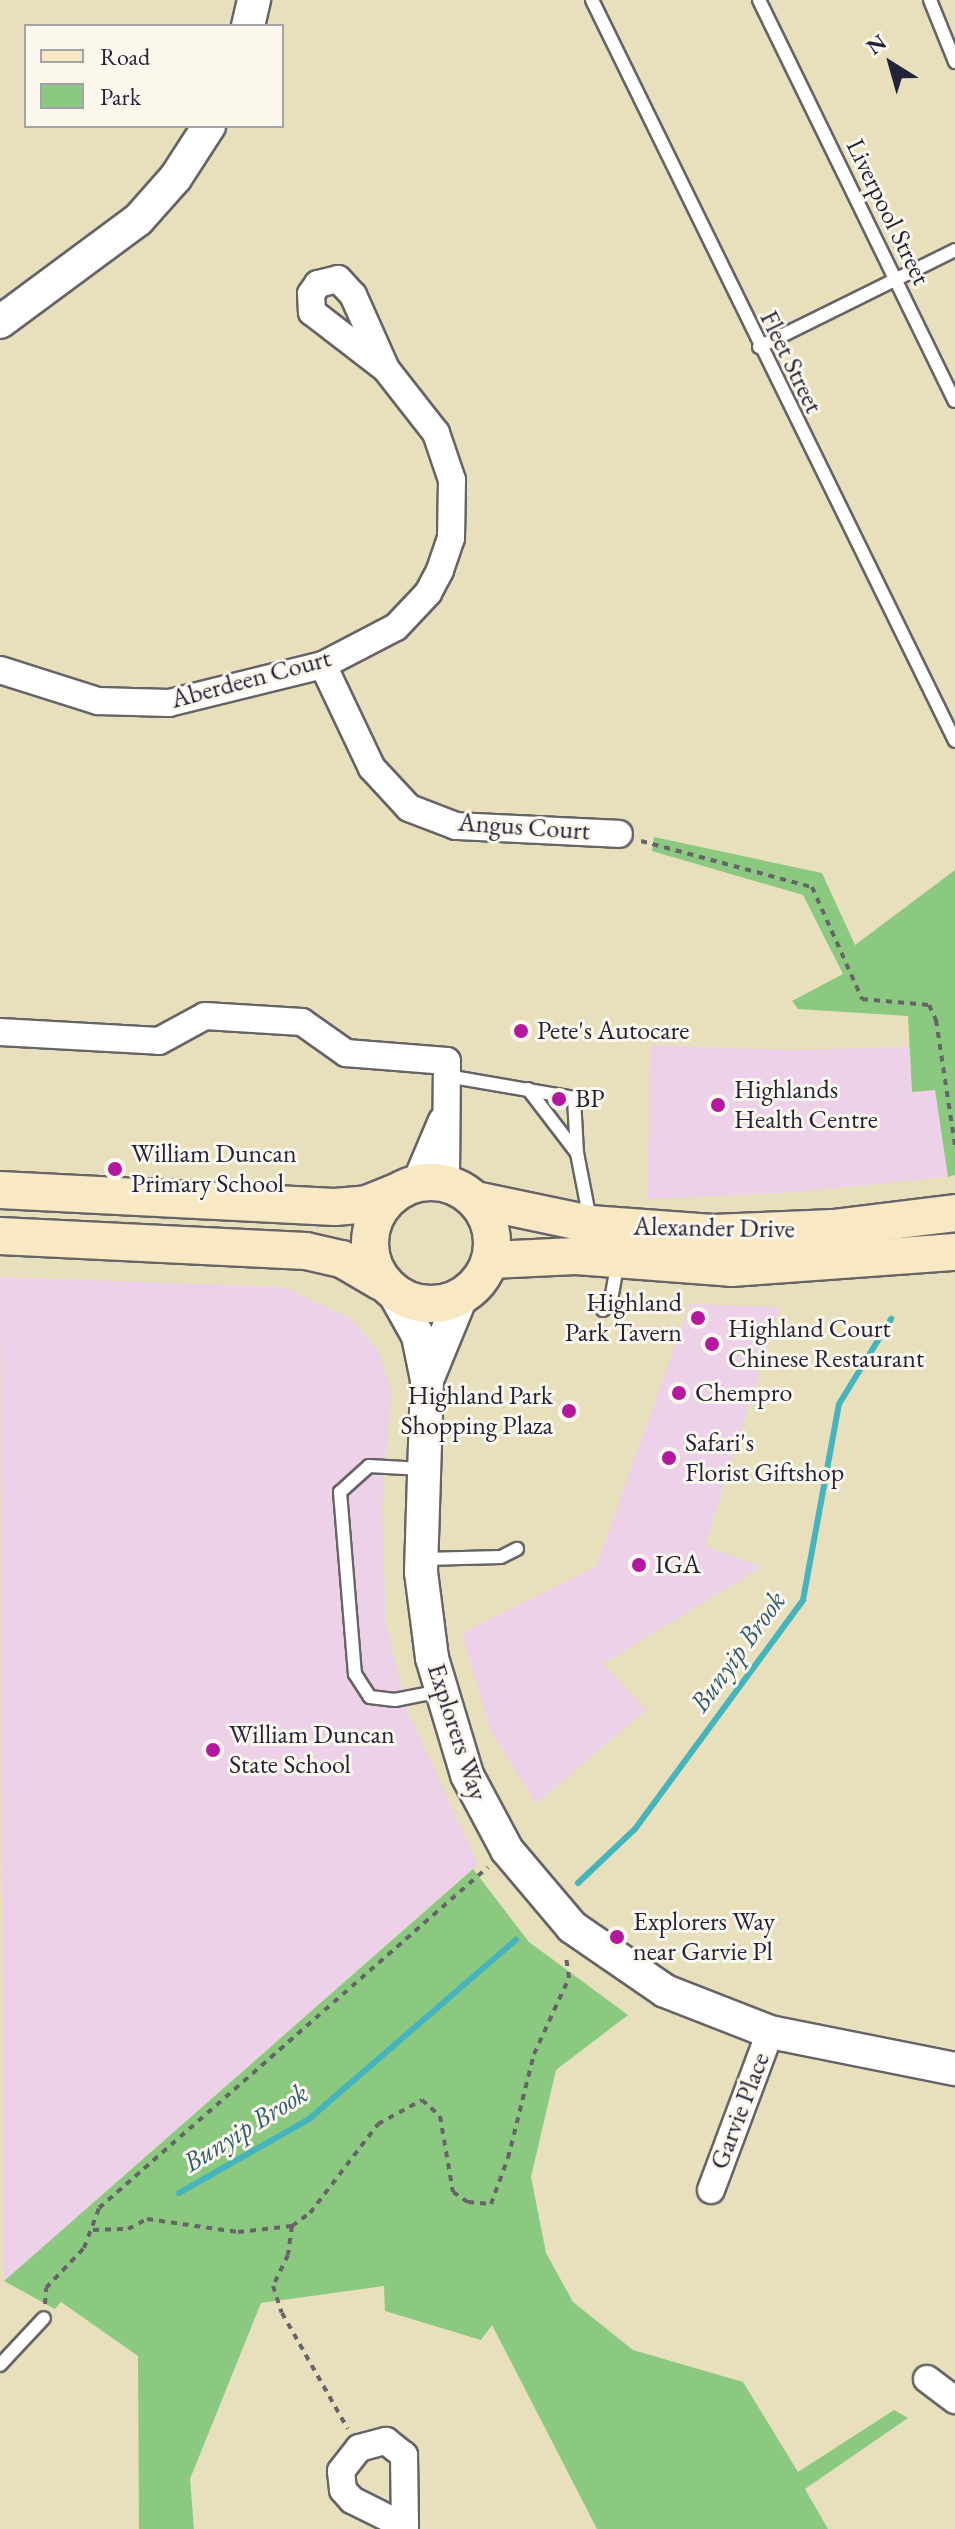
<!DOCTYPE html>
<html>
<head>
<meta charset="utf-8">
<style>
  body { margin:0 }
  #map { position:relative; width:955px; height:2529px; overflow:hidden; background:#e8e0bc; font-family:"EB Garamond",serif }
  div>[style] { position:absolute }
  .built>* { inset:0; background:#edd1e9 }
  .green>* { inset:0; background:#8cc980 }
  .stream>* { height:6px; margin:-3px; padding:0 3px; transform-origin:3px; border-radius:3px; background:#45b4bd }
  .path>* { height:4px; margin-top:-2px; transform-origin:0; background:repeating-linear-gradient(90deg,#676468 0 6px,transparent 0 12px) }
  .roads { filter:drop-shadow(2px 0 #676468) drop-shadow(-2px 0 #676468) drop-shadow(0 2px #676468) drop-shadow(0 -2px #676468) }
  .service>* { height:12px; margin:-6px; padding:0 6px; transform-origin:6px; border-radius:6px; background:#fff }
  .minor>* { height:26px; margin:-13px; padding:0 13px; transform-origin:13px; border-radius:13px; background:#fff }
  .tertiary>* { height:32px; margin:-16px; padding:0 16px; transform-origin:16px; border-radius:16px; background:#fff }
  .secondary>* { height:36px; margin:-18px; padding:0 18px; transform-origin:18px; border-radius:18px; background:#f8e8c3 }
  .secondary>.ring { margin:-18px; padding:0; box-sizing:content-box; background:none; border:36px solid #f8e8c3; border-radius:50% }
  .dots>* { width:22px; height:22px; translate:-50% -50%; box-sizing:border-box; border:4px solid #fbf7ec; border-radius:50% }
  span { translate:-50% -50%; white-space:nowrap; text-align:center; line-height:1.15; -webkit-text-stroke:6px #fbf7ec; paint-order:stroke }
  .street-label { font-size:26px; color:#22223b }
  .poi-label { font-size:26px; color:#22223b }
  .left { translate:0 -50%; text-align:left }
  .right { translate:-100% -50%; text-align:right }
  .water-label { font-size:28px; color:#305c6f; font-style:italic }
  .legend { position:absolute; left:24px; top:24px; width:260px; height:104px; box-sizing:border-box; background:#fbf7ec; border:2px solid #a4a2a5; margin:0; padding:10px 14px; list-style:none; font-size:24px; color:#22223b }
  .legend li { display:flex; align-items:center; gap:16px; height:40px }
  .legend b { width:40px; border:2px solid #a4a2a5 }
  .north { position:absolute; left:851px; top:24px; width:80px; height:80px; -webkit-text-stroke:6px #fbf7ec; paint-order:stroke; rotate:323deg; font-size:22px; font-weight:700; line-height:32px; text-align:center; color:#22223b }
  .north::after { content:''; display:block; margin:auto; width:28px; height:36px; background:#22223b; clip-path:polygon(50% 0,100% 100%,50% 72%,0 100%) }
</style>
</head>
<body>
<div id="map">
  <div class="built">
    <i style="clip-path:polygon(651px 1045px,786px 1050px,910px 1047px,912px 1092px,935px 1089px,948px 1177px,783px 1193px,647px 1199px)"></i>
    <i style="clip-path:polygon(0 1277px,283px 1287px,351px 1318px,379px 1352px,391px 1391px,382px 1508px,386px 1625px,407px 1709px,478px 1864px,4px 2281px)"></i>
    <i style="clip-path:polygon(690px 1304px,780px 1307px,705px 1546px,762px 1567px,603px 1664px,646px 1710px,536px 1804px,490px 1729px,462px 1633px,596px 1567px)"></i>
  </div>
  <div class="green">
    <i style="clip-path:polygon(654px 837px,822px 873px,855px 945px,955px 870px,955px 1175px,948px 1177px,935px 1090px,912px 1092px,908px 1016px,798px 1009px,792px 1001px,843px 974px,803px 895px,652px 851px)"></i>
    <i style="clip-path:polygon(473px 1869px,529px 1942px,628px 2015px,556px 2070px,531px 2177px,546px 2253px,573px 2302px,633px 2350px,743px 2382px,798px 2472px,894px 2410px,908px 2418px,805px 2489px,828px 2529px,597px 2529px,492px 2325px,481px 2340px,385px 2311px,384px 2286px,261px 2303px,190px 2479px,194px 2529px,139px 2529px,138px 2356px,61px 2302px,55px 2309px,4px 2281px)"></i>
  </div>
  <div class="stream">
    <i style="left:578px;top:1883px;width:79px;rotate:-43.5deg"></i>
    <i style="left:635px;top:1829px;width:284px;rotate:-53.7deg"></i>
    <i style="left:803px;top:1600px;width:199px;rotate:-79.6deg"></i>
    <i style="left:839px;top:1404px;width:100px;rotate:-58.5deg"></i>
    <i style="left:179px;top:2193px;width:150px;rotate:-29.6deg"></i>
    <i style="left:309px;top:2119px;width:274px;rotate:-40.9deg"></i>
  </div>
  <div class="path">
    <i style="left:641px;top:841px;width:177px;rotate:15.1deg"></i>
    <i style="left:812px;top:887px;width:123px;rotate:65.9deg"></i>
    <i style="left:862px;top:999px;width:67px;rotate:5.1deg"></i>
    <i style="left:929px;top:1005px;width:17px;rotate:65deg"></i>
    <i style="left:936px;top:1020px;width:127px;rotate:81.4deg"></i>
    <i style="left:292px;top:2226px;width:29px;rotate:98deg"></i>
    <i style="left:288px;top:2255px;width:34px;rotate:116deg"></i>
    <i style="left:273px;top:2286px;width:28px;rotate:72deg"></i>
    <i style="left:282px;top:2313px;width:133px;rotate:60.4deg"></i>
    <i style="left:93px;top:2230px;width:35px;rotate:-2deg"></i>
    <i style="left:128px;top:2229px;width:21px;rotate:-28deg"></i>
    <i style="left:147px;top:2219px;width:92px;rotate:8.1deg"></i>
    <i style="left:238px;top:2232px;width:54px;rotate:-6.3deg"></i>
    <i style="left:292px;top:2226px;width:22px;rotate:-36deg"></i>
    <i style="left:310px;top:2213px;width:112px;rotate:-52.6deg"></i>
    <i style="left:378px;top:2124px;width:50px;rotate:-28.6deg"></i>
    <i style="left:422px;top:2100px;width:24px;rotate:42deg"></i>
    <i style="left:440px;top:2116px;width:77px;rotate:80.3deg"></i>
    <i style="left:453px;top:2192px;width:18px;rotate:34deg"></i>
    <i style="left:468px;top:2202px;width:23px;rotate:5deg"></i>
    <i style="left:491px;top:2204px;width:49px;rotate:-69.7deg"></i>
    <i style="left:508px;top:2158px;width:107px;rotate:-76deg"></i>
    <i style="left:534px;top:2054px;width:84px;rotate:-65.3deg"></i>
    <i style="left:569px;top:1978px;width:22px;rotate:-98deg"></i>
    <i style="left:45px;top:2304px;width:16px;rotate:-86deg"></i>
    <i style="left:46px;top:2288px;width:55px;rotate:-46.5deg"></i>
    <i style="left:84px;top:2248px;width:43px;rotate:-69.4deg"></i>
    <i style="left:99px;top:2208px;width:517px;rotate:-41.24deg"></i>
  </div>
  <div class="roads">
    <div class="service">
      <i style="left:592px;top:0;width:825px;rotate:63.9deg"></i>
      <i style="left:759px;top:0;width:446px;rotate:64deg"></i>
      <i style="left:930px;top:0;width:67px;rotate:68deg"></i>
      <i style="left:759px;top:347px;width:219px;rotate:-26.3deg"></i>
      <i style="left:447px;top:1076px;width:129px;rotate:9.8deg"></i>
      <i style="left:574px;top:1098px;width:55px;rotate:86.9deg"></i>
      <i style="left:528px;top:1089px;width:81px;rotate:52.6deg"></i>
      <i style="left:577px;top:1153px;width:68px;rotate:79deg"></i>
      <i style="left:603px;top:1310px;width:13px;rotate:-51deg"></i>
      <i style="left:611px;top:1300px;width:39px;rotate:-80deg"></i>
      <i style="left:422px;top:1469px;width:53px;rotate:-176.8deg"></i>
      <i style="left:369px;top:1466px;width:39px;rotate:138deg"></i>
      <i style="left:340px;top:1492px;width:183px;rotate:85.3deg"></i>
      <i style="left:355px;top:1674px;width:27px;rotate:57deg"></i>
      <i style="left:370px;top:1697px;width:25px;rotate:7deg"></i>
      <i style="left:395px;top:1700px;width:47px;rotate:-11.1deg"></i>
      <i style="left:424px;top:1559px;width:77px;rotate:-1.5deg"></i>
      <i style="left:501px;top:1557px;width:18px;rotate:-27deg"></i>
      <i style="left:0;top:2365px;width:64px;rotate:-46.9deg"></i>
    </div>
    <div class="minor">
      <i style="left:323px;top:665px;width:114px;rotate:64.6deg"></i>
      <i style="left:372px;top:768px;width:54px;rotate:47.2deg"></i>
      <i style="left:409px;top:808px;width:50px;rotate:21deg"></i>
      <i style="left:456px;top:826px;width:163px;rotate:2.8deg"></i>
      <i style="left:0;top:670px;width:103px;rotate:17.6deg"></i>
      <i style="left:98px;top:701px;width:71px;rotate:1.6deg"></i>
      <i style="left:169px;top:703px;width:159px;rotate:-13.9deg"></i>
      <i style="left:323px;top:665px;width:82px;rotate:-27.5deg"></i>
      <i style="left:396px;top:627px;width:47px;rotate:-46.7deg"></i>
      <i style="left:428px;top:593px;width:26px;rotate:-62deg"></i>
      <i style="left:440px;top:570px;width:34px;rotate:-71deg"></i>
      <i style="left:451px;top:538px;width:58px;rotate:-89deg"></i>
      <i style="left:452px;top:480px;width:50px;rotate:-108.8deg"></i>
      <i style="left:436px;top:433px;width:81px;rotate:-128deg"></i>
      <i style="left:386px;top:369px;width:81px;rotate:-114deg"></i>
      <i style="left:353px;top:295px;width:22px;rotate:-133deg"></i>
      <i style="left:338px;top:279px;width:21px;rotate:166deg"></i>
      <i style="left:318px;top:284px;width:12px;rotate:125deg"></i>
      <i style="left:311px;top:294px;width:18px;rotate:87deg"></i>
      <i style="left:312px;top:312px;width:93px;rotate:37.6deg"></i>
      <i style="left:0;top:1032px;width:159px;rotate:3.2deg"></i>
      <i style="left:159px;top:1041px;width:52px;rotate:-28.5deg"></i>
      <i style="left:205px;top:1016px;width:97px;rotate:3.5deg"></i>
      <i style="left:302px;top:1022px;width:54px;rotate:35.2deg"></i>
      <i style="left:346px;top:1053px;width:101px;rotate:4.5deg"></i>
      <i style="left:447px;top:1061px;width:122px;rotate:90.5deg"></i>
      <i style="left:415px;top:1184px;width:69px;rotate:-67.1deg"></i>
      <i style="left:711px;top:2190px;width:169px;rotate:-69.5deg"></i>
      <i style="left:927px;top:2379px;width:35px;rotate:37deg"></i>
      <i style="left:404px;top:2526px;width:58px;rotate:-153.4deg"></i>
      <i style="left:352px;top:2500px;width:13px;rotate:-132deg"></i>
      <i style="left:343px;top:2490px;width:19px;rotate:-96deg"></i>
      <i style="left:341px;top:2471px;width:29px;rotate:-52deg"></i>
      <i style="left:359px;top:2448px;width:28px;rotate:-15deg"></i>
      <i style="left:386px;top:2441px;width:23px;rotate:38deg"></i>
      <i style="left:404px;top:2455px;width:74px;rotate:89.2deg"></i>
    </div>
    <div class="tertiary">
      <i style="left:248px;top:26px;width:27px;rotate:-77deg"></i>
      <i style="left:0;top:322px;width:172px;rotate:-36.5deg"></i>
      <i style="left:138px;top:220px;width:57px;rotate:-48.5deg"></i>
      <i style="left:176px;top:177px;width:61px;rotate:-57.1deg"></i>
      <i style="left:394px;top:1293px;width:49px;rotate:60.8deg"></i>
      <i style="left:418px;top:1336px;width:45px;rotate:78.4deg"></i>
      <i style="left:427px;top:1380px;width:192px;rotate:91.8deg"></i>
      <i style="left:421px;top:1572px;width:87px;rotate:82.7deg"></i>
      <i style="left:432px;top:1658px;width:122px;rotate:73.3deg"></i>
      <i style="left:467px;top:1775px;width:85px;rotate:61.9deg"></i>
      <i style="left:507px;top:1850px;width:101px;rotate:49.8deg"></i>
      <i style="left:572px;top:1927px;width:113px;rotate:34.5deg"></i>
      <i style="left:665px;top:1991px;width:113px;rotate:21.3deg"></i>
      <i style="left:770px;top:2032px;width:189px;rotate:11.3deg"></i>
      <i style="left:427px;top:1380px;width:90px;rotate:-67.7deg"></i>
    </div>
    <div class="secondary">
      <i class="ring" style="left:370px;top:1182px;width:86px;height:86px"></i>
      <i style="left:0;top:1190px;width:335px;rotate:2.9deg"></i>
      <i style="left:335px;top:1207px;width:32px;rotate:-5deg"></i>
      <i style="left:367px;top:1204px;width:32px;rotate:-22deg"></i>
      <i style="left:476px;top:1200px;width:116px;rotate:11.9deg"></i>
      <i style="left:590px;top:1224px;width:123px;rotate:4.2deg"></i>
      <i style="left:713px;top:1233px;width:120px;rotate:-2.4deg"></i>
      <i style="left:833px;top:1228px;width:123px;rotate:-7deg"></i>
      <i style="left:0;top:1236px;width:306px;rotate:2.8deg"></i>
      <i style="left:306px;top:1251px;width:37px;rotate:13deg"></i>
      <i style="left:342px;top:1259px;width:45px;rotate:30.5deg"></i>
      <i style="left:491px;top:1260px;width:85px;rotate:-2.7deg"></i>
      <i style="left:576px;top:1256px;width:155px;rotate:4.4deg"></i>
      <i style="left:731px;top:1268px;width:225px;rotate:-4.1deg"></i>
    </div>
  </div>
  <div class="dots">
    <i style="left:521px;top:1031px;background:#b5179e"></i>
    <i style="left:559px;top:1099px;background:#b5179e"></i>
    <i style="left:718px;top:1105px;background:#b5179e"></i>
    <i style="left:115px;top:1169px;background:#b5179e"></i>
    <i style="left:698px;top:1318px;background:#b5179e"></i>
    <i style="left:712px;top:1344px;background:#b5179e"></i>
    <i style="left:679px;top:1393px;background:#b5179e"></i>
    <i style="left:569px;top:1411px;background:#b5179e"></i>
    <i style="left:669px;top:1458px;background:#b5179e"></i>
    <i style="left:639px;top:1565px;background:#b5179e"></i>
    <i style="left:213px;top:1750px;background:#b5179e"></i>
    <i style="left:617px;top:1937px;background:#b5179e"></i>
  </div>
  <div class="street-label">
    <span style="left:888px;top:212px;rotate:64deg">Liverpool Street</span>
    <span style="left:791px;top:362px;rotate:64deg">Fleet Street</span>
    <span style="left:251px;top:679px;rotate:-15deg">Aberdeen Court</span>
    <span style="left:524px;top:827px;rotate:4deg">Angus Court</span>
    <span style="left:714px;top:1228px;rotate:1deg">Alexander Drive</span>
    <span style="left:457px;top:1732px;rotate:72deg">Explorers Way</span>
    <span style="left:740px;top:2111px;rotate:-69deg">Garvie Place</span>
  </div>
  <div class="poi-label">
    <span class="left" style="left:537px;top:1031px">Pete's Autocare</span>
    <span class="left" style="left:734px;top:1105px">Highlands<br>Health Centre</span>
    <span class="left" style="left:575px;top:1099px">BP</span>
    <span class="left" style="left:131px;top:1169px">William Duncan<br>Primary School</span>
    <span class="right" style="left:682px;top:1318px">Highland<br>Park Tavern</span>
    <span class="left" style="left:728px;top:1344px">Highland Court<br>Chinese Restaurant</span>
    <span class="left" style="left:695px;top:1393px">Chempro</span>
    <span class="right" style="left:553px;top:1411px">Highland Park<br>Shopping Plaza</span>
    <span class="left" style="left:685px;top:1458px">Safari's<br>Florist Giftshop</span>
    <span class="left" style="left:655px;top:1565px">IGA</span>
    <span class="left" style="left:229px;top:1750px">William Duncan<br>State School</span>
    <span class="left" style="left:633px;top:1937px">Explorers Way<br>near Garvie Pl</span>
  </div>
  <div class="water-label">
    <span style="left:737px;top:1651px;rotate:-54deg">Bunyip Brook</span>
    <span style="left:245px;top:2127px;rotate:-32deg">Bunyip Brook</span>
  </div>
  <ul class="legend">
  <li><b style="height:10px;background:#f8e8c3"></b>Road</li>
  <li><b style="height:22px;background:#8cc980"></b>Park</li>
  </ul>
  <div class="north">N</div>
</div>
</body>
</html>
